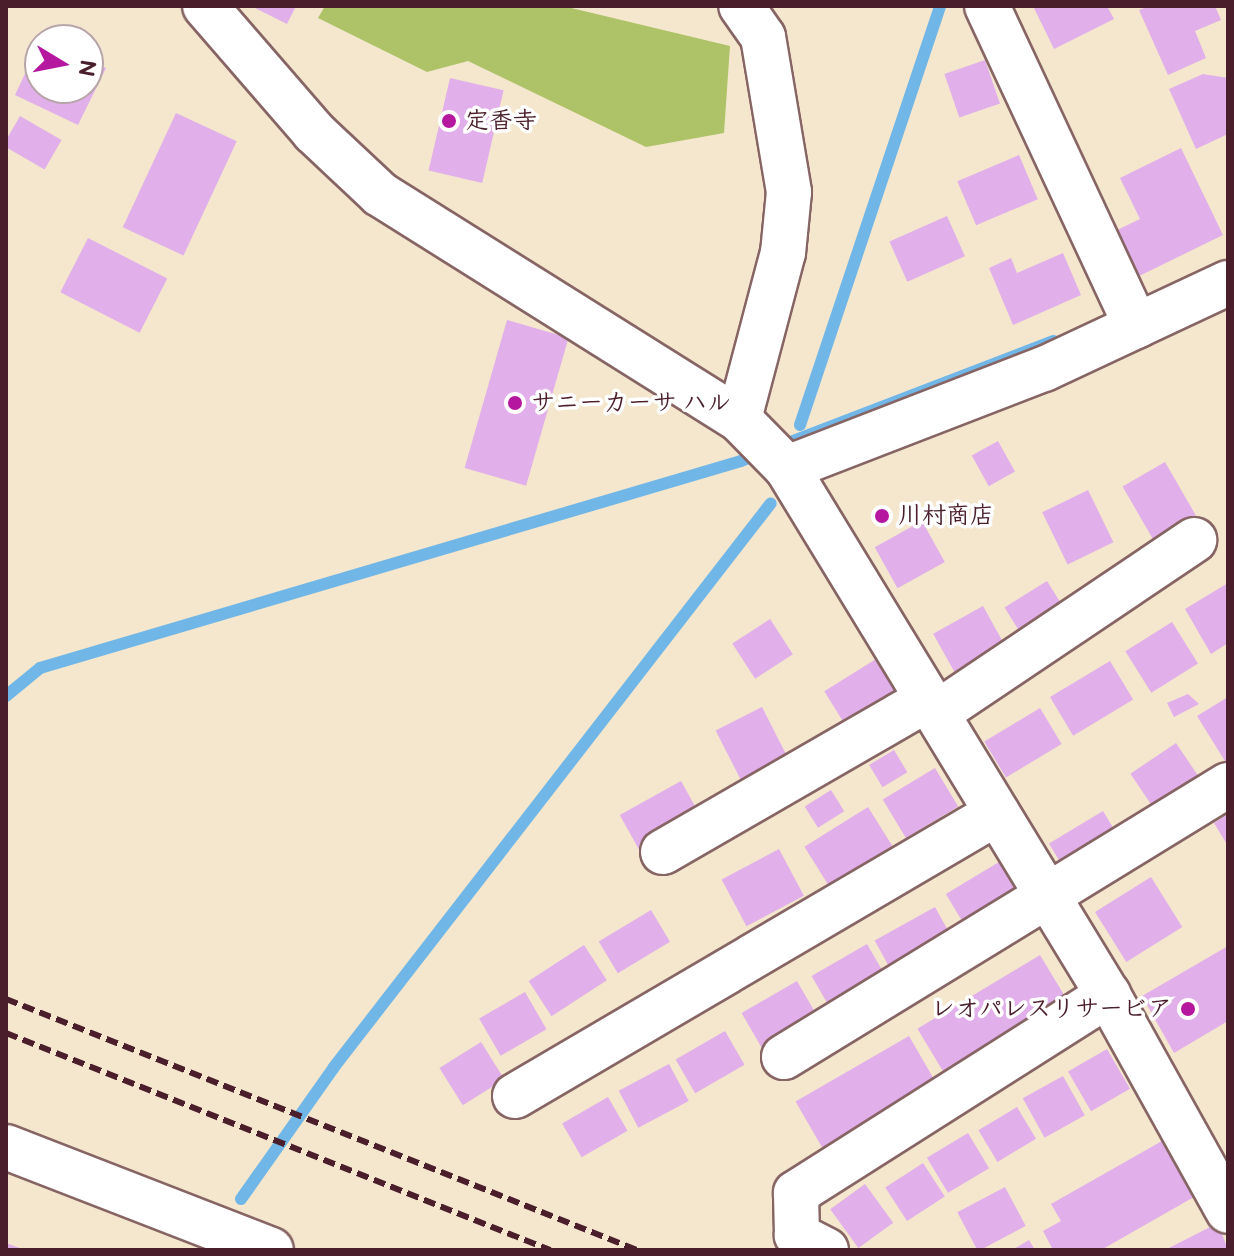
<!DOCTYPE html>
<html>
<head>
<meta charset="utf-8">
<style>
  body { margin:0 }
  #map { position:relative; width:1234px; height:1256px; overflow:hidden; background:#f4e7ce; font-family:"Balsamiq Sans","Klee One",sans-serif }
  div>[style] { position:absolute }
  .green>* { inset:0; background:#aec367 }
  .stream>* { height:12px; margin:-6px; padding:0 6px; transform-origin:6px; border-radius:6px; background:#70b6e7 }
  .building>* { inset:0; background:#e1afea; transform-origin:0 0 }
  .roads { filter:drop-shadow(2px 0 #866564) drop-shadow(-2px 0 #866564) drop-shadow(0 2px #866564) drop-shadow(0 -2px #866564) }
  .minor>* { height:44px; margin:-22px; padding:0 22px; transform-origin:22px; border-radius:22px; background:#fff }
  .tertiary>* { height:44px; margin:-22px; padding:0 22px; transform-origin:22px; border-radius:22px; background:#fff }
  .rail>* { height:6px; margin-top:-3px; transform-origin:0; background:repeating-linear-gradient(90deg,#4a1f2b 0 12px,transparent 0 18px) }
  .dots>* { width:22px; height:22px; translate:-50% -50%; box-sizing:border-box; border:4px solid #fff; border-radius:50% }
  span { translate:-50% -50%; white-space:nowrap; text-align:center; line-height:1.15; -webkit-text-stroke:7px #fff; paint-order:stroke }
  .poi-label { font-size:24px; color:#4a1f2b; font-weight:700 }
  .left { translate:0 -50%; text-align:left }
  .right { translate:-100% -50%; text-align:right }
  .frame { position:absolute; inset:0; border:8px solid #4a1f2b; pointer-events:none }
  .north { position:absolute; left:24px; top:24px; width:80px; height:80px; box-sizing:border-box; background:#fff; border:2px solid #b7a5aa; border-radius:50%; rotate:100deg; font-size:22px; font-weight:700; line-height:32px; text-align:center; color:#4a1f2b }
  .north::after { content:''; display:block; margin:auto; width:28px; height:36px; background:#b5179e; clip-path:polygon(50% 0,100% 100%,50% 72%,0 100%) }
</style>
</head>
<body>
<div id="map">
  <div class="green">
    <i style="clip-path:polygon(325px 6px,563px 6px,730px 46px,724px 133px,646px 147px,468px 61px,427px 72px,318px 18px)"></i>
  </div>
  <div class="stream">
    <i style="left:800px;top:425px;width:442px;rotate:-71.5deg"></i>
    <i style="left:6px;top:696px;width:44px;rotate:-39.5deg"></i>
    <i style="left:40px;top:668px;width:731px;rotate:-16.45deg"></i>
    <i style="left:741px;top:461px;width:335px;rotate:-21deg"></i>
    <i style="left:241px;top:1199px;width:161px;rotate:-54.8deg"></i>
    <i style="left:334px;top:1067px;width:713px;rotate:-52.23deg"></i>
  </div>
  <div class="building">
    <i style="clip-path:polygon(251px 6px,296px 6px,287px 24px)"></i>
    <i style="clip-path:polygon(1033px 6px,1107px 6px,1114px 19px,1054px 49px)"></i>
    <i style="clip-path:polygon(1149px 6px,1215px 6px,1221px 20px,1195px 31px,1206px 58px,1168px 75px,1139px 10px)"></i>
    <i style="clip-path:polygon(40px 42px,40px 88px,88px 88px,88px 60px,106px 68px,78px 125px,15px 95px)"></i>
    <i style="left:985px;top:60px;width:46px;height:43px;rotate:71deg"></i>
    <i style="clip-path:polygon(1203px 74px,1228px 78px,1228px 134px,1196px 149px,1169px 89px)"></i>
    <i style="left:450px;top:78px;width:55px;height:95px;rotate:13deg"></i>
    <i style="left:176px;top:113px;width:67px;height:126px;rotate:25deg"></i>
    <i style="left:20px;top:116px;width:48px;height:34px;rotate:30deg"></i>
    <i style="clip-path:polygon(1181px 148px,1223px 235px,1133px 279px,1111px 233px,1140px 219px,1120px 178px)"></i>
    <i style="left:1019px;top:155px;width:48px;height:67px;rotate:67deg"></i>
    <i style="left:947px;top:216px;width:44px;height:63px;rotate:66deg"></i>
    <i style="left:88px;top:238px;width:89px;height:61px;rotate:27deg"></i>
    <i style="clip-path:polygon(1063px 253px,1081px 295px,1013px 325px,989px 268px,1011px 258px,1017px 273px)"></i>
    <i style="left:507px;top:320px;width:64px;height:154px;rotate:16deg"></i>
    <i style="left:998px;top:441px;width:35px;height:30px;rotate:61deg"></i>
    <i style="left:1165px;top:462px;width:68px;height:49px;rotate:60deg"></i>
    <i style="left:1088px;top:490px;width:58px;height:51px;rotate:64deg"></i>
    <i style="left:922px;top:521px;width:47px;height:54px;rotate:61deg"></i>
    <i style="left:1047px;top:581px;width:36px;height:50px;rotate:58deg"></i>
    <i style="clip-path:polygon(1228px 583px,1228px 643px,1211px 654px,1185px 609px)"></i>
    <i style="left:983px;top:606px;width:48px;height:57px;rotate:61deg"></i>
    <i style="left:770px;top:619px;width:42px;height:45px;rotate:57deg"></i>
    <i style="left:1172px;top:622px;width:49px;height:55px;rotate:58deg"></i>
    <i style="left:876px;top:659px;width:39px;height:61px;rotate:58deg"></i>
    <i style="left:1110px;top:661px;width:45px;height:70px;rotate:59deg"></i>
    <i style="clip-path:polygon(1188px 694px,1199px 704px,1174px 717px,1167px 703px)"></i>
    <i style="clip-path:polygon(1228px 697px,1228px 766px,1197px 716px)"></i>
    <i style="left:762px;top:707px;width:55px;height:52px;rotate:63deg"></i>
    <i style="left:1040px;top:708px;width:42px;height:65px;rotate:59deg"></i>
    <i style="left:1176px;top:743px;width:48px;height:55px;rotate:56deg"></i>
    <i style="left:894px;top:750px;width:26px;height:29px;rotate:59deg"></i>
    <i style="left:935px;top:768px;width:45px;height:61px;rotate:59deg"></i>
    <i style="left:681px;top:781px;width:41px;height:70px;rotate:61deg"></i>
    <i style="left:831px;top:790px;width:25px;height:31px;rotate:58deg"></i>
    <i style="left:868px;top:807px;width:46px;height:75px;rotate:58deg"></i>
    <i style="left:1103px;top:811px;width:33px;height:63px;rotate:59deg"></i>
    <i style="clip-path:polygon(1228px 814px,1228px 846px,1214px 823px)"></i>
    <i style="left:779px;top:849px;width:53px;height:65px;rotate:62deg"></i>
    <i style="left:999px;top:862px;width:42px;height:62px;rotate:59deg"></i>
    <i style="left:1151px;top:877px;width:59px;height:66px;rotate:58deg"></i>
    <i style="left:935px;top:907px;width:38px;height:69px;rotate:61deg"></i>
    <i style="left:651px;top:910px;width:37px;height:61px;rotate:59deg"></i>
    <i style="left:867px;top:944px;width:43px;height:64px;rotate:60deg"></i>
    <i style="left:584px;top:945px;width:42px;height:66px;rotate:57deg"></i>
    <i style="clip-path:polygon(1228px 946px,1228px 1021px,1174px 1053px,1142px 996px)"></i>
    <i style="left:1040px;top:955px;width:52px;height:143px;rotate:59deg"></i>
    <i style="left:797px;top:981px;width:46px;height:64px;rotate:60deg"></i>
    <i style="left:525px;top:992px;width:43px;height:53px;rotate:60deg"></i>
    <i style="left:725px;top:1031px;width:39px;height:57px;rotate:60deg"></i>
    <i style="left:909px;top:1036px;width:54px;height:131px;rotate:60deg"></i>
    <i style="left:481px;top:1042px;width:44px;height:49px;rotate:58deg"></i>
    <i style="left:1107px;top:1049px;width:46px;height:45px;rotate:60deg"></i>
    <i style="left:669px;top:1064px;width:42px;height:57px;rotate:62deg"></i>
    <i style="left:1063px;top:1076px;width:45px;height:46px;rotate:61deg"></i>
    <i style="left:608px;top:1097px;width:39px;height:53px;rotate:60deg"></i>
    <i style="left:1017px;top:1107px;width:37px;height:45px;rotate:59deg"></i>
    <i style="left:968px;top:1133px;width:41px;height:48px;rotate:59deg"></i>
    <i style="clip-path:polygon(1169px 1137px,1201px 1193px,1101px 1250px,1053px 1250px,1043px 1231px,1061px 1221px,1051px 1204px)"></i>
    <i style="left:923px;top:1163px;width:40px;height:45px;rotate:57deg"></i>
    <i style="left:865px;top:1184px;width:48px;height:43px;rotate:54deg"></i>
    <i style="left:1005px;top:1187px;width:44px;height:54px;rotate:62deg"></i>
    <i style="clip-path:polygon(1218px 1223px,1228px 1250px,1165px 1250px)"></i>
    <i style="clip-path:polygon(1029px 1240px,1035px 1250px,1012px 1250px)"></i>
    <i style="clip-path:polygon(6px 1243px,25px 1250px,6px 1250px)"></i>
  </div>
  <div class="roads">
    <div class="minor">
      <i style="left:205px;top:6px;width:167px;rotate:49.1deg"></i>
      <i style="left:314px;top:132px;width:91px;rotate:43.2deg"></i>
      <i style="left:380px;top:194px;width:424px;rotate:32.1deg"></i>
      <i style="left:739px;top:419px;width:69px;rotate:45.6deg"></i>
      <i style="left:787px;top:468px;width:617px;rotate:58.65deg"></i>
      <i style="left:1108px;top:995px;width:247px;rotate:60.9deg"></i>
      <i style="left:987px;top:6px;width:353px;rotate:65deg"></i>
      <i style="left:739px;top:419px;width:172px;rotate:-75.2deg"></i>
      <i style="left:783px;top:253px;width:61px;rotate:-84.4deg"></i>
      <i style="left:789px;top:192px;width:157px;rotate:-99.5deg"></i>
      <i style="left:763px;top:37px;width:38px;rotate:-125deg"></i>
      <i style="left:787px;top:468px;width:275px;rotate:-21.1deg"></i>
      <i style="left:1044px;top:369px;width:203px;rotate:-25.1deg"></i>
      <i style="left:937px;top:713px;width:310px;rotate:-33.9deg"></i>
      <i style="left:663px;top:852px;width:306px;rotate:-30deg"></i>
      <i style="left:784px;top:1057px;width:521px;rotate:-31.49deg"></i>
      <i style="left:515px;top:1096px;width:559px;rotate:-30.42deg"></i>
      <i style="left:826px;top:1250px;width:33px;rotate:-153deg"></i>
      <i style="left:797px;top:1235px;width:42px;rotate:-91.4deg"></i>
      <i style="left:796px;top:1193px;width:370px;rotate:-32.4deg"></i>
    </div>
    <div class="tertiary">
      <i style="left:6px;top:1147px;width:284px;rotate:21.2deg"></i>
    </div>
  </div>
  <div class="rail">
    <i style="left:6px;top:999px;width:679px;rotate:21.69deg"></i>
    <i style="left:6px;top:1033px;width:586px;rotate:21.75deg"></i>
  </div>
  <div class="dots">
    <i style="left:449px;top:121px;background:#b5179e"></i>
    <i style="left:515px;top:403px;background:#b5179e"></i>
    <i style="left:882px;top:516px;background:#b5179e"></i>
    <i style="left:1188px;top:1009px;background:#b5179e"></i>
  </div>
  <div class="poi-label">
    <span class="left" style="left:465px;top:121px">定香寺</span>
    <span class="left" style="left:531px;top:403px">サニーカーサ ハル</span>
    <span class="left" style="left:898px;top:516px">川村商店</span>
    <span class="right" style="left:1172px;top:1009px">レオパレスリサービア</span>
  </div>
  <div class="frame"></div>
  <div class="north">N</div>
</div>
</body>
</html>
